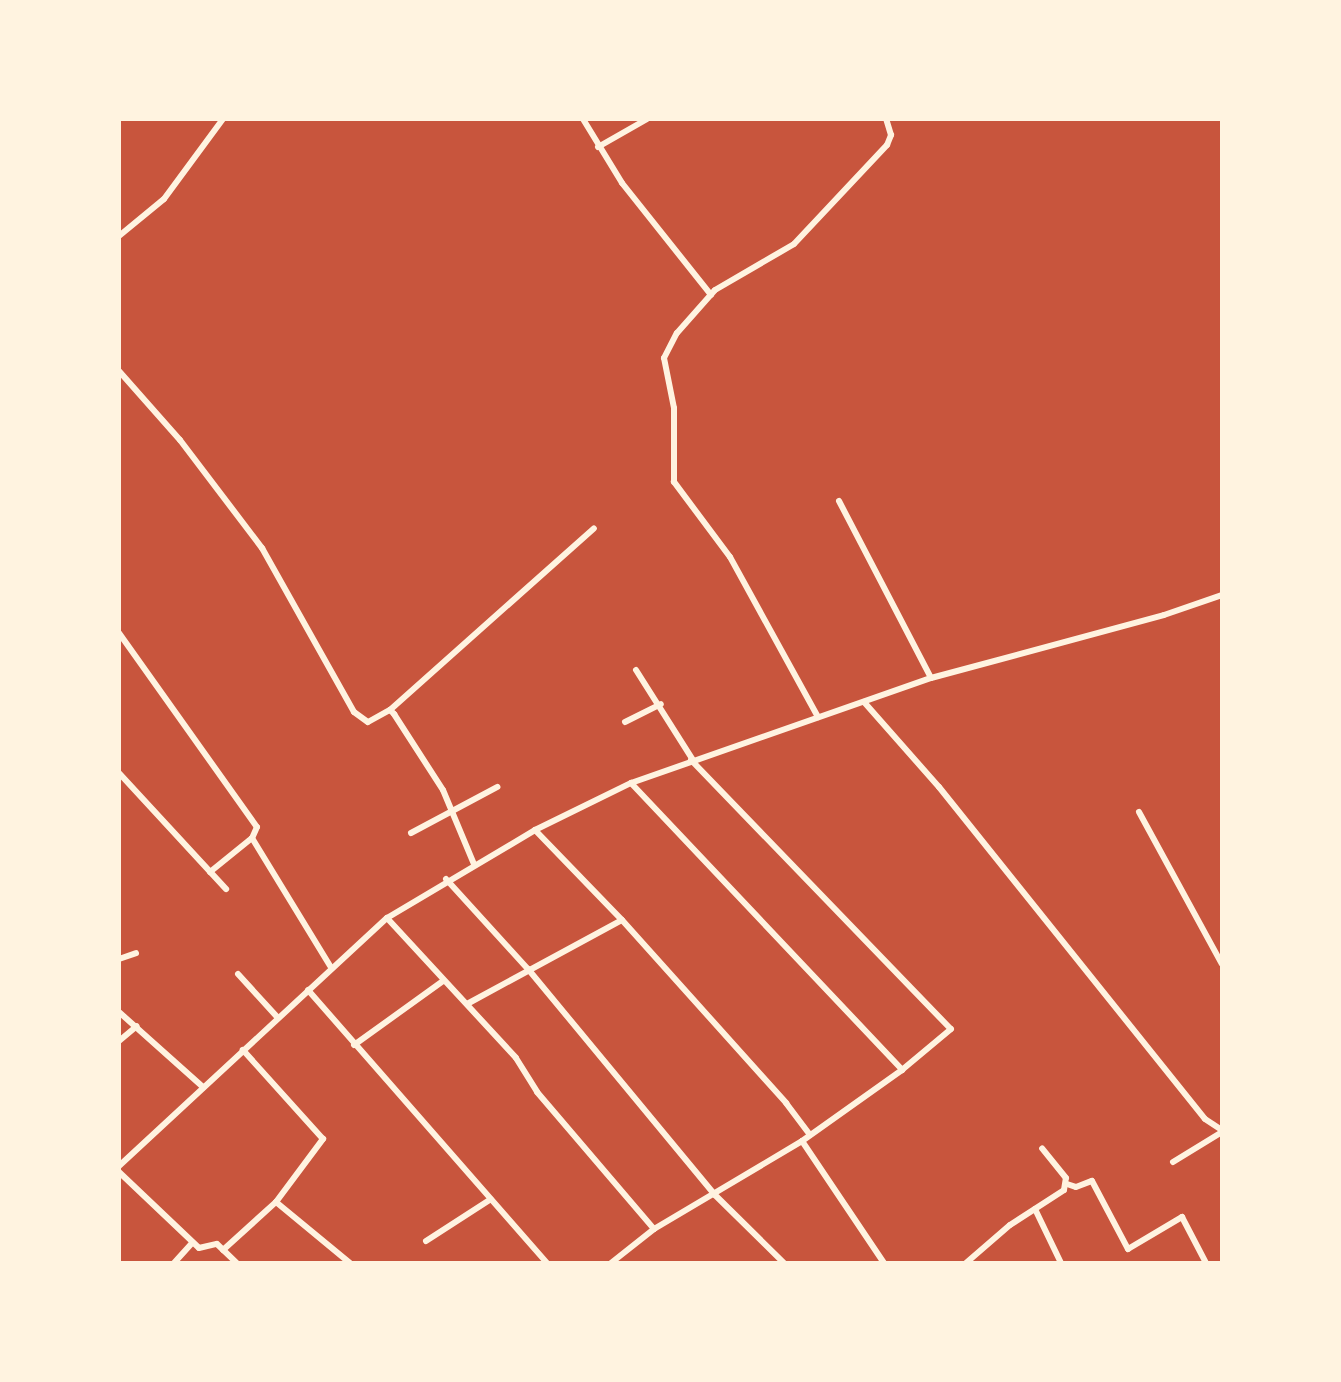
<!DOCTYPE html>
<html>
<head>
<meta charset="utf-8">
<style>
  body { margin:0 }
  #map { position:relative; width:1341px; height:1382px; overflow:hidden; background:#c8553d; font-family:Barlow,sans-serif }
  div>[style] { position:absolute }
  .minor>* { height:6px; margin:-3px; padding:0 3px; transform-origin:3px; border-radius:3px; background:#fff3e0 }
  span { translate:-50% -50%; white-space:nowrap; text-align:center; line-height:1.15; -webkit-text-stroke:6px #fff3e0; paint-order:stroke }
  .frame { position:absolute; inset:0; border:121px solid #fff3e0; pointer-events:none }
</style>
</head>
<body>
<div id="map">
  <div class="minor">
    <i style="left:583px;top:119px;width:75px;rotate:58.6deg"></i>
    <i style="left:622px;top:183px;width:143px;rotate:51.5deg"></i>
    <i style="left:598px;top:147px;width:56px;rotate:-29.7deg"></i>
    <i style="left:119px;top:236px;width:58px;rotate:-39.4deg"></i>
    <i style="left:164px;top:199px;width:99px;rotate:-53.6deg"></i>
    <i style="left:119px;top:371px;width:92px;rotate:48.5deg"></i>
    <i style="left:180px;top:440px;width:136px;rotate:52.8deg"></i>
    <i style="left:262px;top:548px;width:188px;rotate:60.7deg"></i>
    <i style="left:354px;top:712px;width:17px;rotate:36deg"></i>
    <i style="left:368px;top:722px;width:25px;rotate:-29deg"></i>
    <i style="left:390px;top:710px;width:6px;rotate:45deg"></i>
    <i style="left:394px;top:714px;width:90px;rotate:57.2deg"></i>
    <i style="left:443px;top:790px;width:80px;rotate:67.3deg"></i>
    <i style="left:839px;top:501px;width:199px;rotate:62.5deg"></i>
    <i style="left:119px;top:633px;width:238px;rotate:54.6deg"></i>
    <i style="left:257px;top:827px;width:12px;rotate:114deg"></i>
    <i style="left:252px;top:838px;width:150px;rotate:58.6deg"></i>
    <i style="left:636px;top:670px;width:107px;rotate:57.7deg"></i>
    <i style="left:864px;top:702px;width:113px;rotate:48.6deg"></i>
    <i style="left:939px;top:787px;width:425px;rotate:51.3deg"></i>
    <i style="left:1205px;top:1119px;width:20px;rotate:33deg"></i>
    <i style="left:390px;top:710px;width:273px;rotate:-41.7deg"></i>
    <i style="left:818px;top:717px;width:183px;rotate:-118.8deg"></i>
    <i style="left:730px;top:557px;width:94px;rotate:-126.7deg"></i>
    <i style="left:674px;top:482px;width:74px;rotate:-90deg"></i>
    <i style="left:674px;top:408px;width:51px;rotate:-101.3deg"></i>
    <i style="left:664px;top:358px;width:28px;rotate:-63deg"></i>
    <i style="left:677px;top:333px;width:57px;rotate:-48.5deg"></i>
    <i style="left:715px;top:290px;width:91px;rotate:-30.2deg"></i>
    <i style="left:794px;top:244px;width:136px;rotate:-46.8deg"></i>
    <i style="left:887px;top:145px;width:11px;rotate:-68deg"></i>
    <i style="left:891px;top:135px;width:17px;rotate:-107deg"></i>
    <i style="left:625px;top:722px;width:40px;rotate:-26.6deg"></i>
    <i style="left:691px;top:760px;width:374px;rotate:46deg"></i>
    <i style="left:951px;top:1029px;width:64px;rotate:140.1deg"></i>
    <i style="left:119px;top:773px;width:158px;rotate:47.3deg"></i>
    <i style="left:631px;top:783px;width:395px;rotate:46.6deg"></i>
    <i style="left:902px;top:1070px;width:123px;rotate:144.6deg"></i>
    <i style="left:802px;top:1141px;width:147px;rotate:56.1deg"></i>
    <i style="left:1139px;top:812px;width:173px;rotate:61.4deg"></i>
    <i style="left:535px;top:830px;width:125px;rotate:46deg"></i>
    <i style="left:622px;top:920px;width:246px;rotate:48.1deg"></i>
    <i style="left:786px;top:1103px;width:40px;rotate:53deg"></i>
    <i style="left:411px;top:833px;width:98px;rotate:-28.1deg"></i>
    <i style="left:210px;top:872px;width:54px;rotate:-39deg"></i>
    <i style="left:446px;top:879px;width:122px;rotate:47.7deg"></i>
    <i style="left:528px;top:969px;width:293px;rotate:50.4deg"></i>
    <i style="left:715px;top:1195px;width:97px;rotate:44.6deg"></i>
    <i style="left:387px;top:918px;width:190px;rotate:47.3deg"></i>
    <i style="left:516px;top:1058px;width:40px;rotate:58deg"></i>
    <i style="left:537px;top:1092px;width:180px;rotate:49.5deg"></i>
    <i style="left:119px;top:959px;width:18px;rotate:-19deg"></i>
    <i style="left:238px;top:974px;width:59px;rotate:47.7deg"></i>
    <i style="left:308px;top:990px;width:363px;rotate:48.8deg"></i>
    <i style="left:467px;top:1004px;width:176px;rotate:-28.5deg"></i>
    <i style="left:119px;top:1012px;width:113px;rotate:41.8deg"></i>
    <i style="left:119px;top:1041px;width:23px;rotate:-40deg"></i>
    <i style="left:354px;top:1045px;width:110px;rotate:-35.7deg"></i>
    <i style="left:1173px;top:1162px;width:57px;rotate:-31.5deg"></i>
    <i style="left:119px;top:1166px;width:365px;rotate:-42.8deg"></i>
    <i style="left:387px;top:918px;width:172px;rotate:-30.7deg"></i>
    <i style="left:535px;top:830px;width:107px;rotate:-26.1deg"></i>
    <i style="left:631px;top:783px;width:318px;rotate:-19.3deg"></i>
    <i style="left:931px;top:678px;width:241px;rotate:-15.1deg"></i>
    <i style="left:1164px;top:615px;width:61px;rotate:-19deg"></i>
    <i style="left:119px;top:1172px;width:110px;rotate:43.5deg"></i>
    <i style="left:199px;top:1248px;width:18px;rotate:-13deg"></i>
    <i style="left:217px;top:1244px;width:28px;rotate:44deg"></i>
    <i style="left:1067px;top:1184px;width:9px;rotate:18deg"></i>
    <i style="left:1076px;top:1187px;width:17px;rotate:-21deg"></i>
    <i style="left:1092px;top:1181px;width:77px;rotate:62.1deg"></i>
    <i style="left:1128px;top:1249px;width:63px;rotate:-30.7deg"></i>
    <i style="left:1182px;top:1217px;width:52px;rotate:62.4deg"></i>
    <i style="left:276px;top:1202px;width:96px;rotate:39.5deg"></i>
    <i style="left:1035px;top:1209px;width:60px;rotate:64.3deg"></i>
    <i style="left:426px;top:1241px;width:77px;rotate:-32.9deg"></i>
    <i style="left:223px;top:1250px;width:72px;rotate:-42.2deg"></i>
    <i style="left:276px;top:1202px;width:79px;rotate:-53.3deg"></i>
    <i style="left:323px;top:1139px;width:120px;rotate:-132deg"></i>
    <i style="left:174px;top:1263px;width:27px;rotate:-48deg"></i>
    <i style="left:611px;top:1263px;width:55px;rotate:-38.3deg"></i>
    <i style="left:654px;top:1229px;width:172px;rotate:-30.7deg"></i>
    <i style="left:966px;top:1263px;width:58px;rotate:-40.8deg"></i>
    <i style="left:1010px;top:1225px;width:64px;rotate:-32.9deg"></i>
    <i style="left:1064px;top:1190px;width:12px;rotate:-81deg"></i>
    <i style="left:1066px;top:1178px;width:38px;rotate:-129deg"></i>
  </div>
  <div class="frame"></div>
</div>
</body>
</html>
